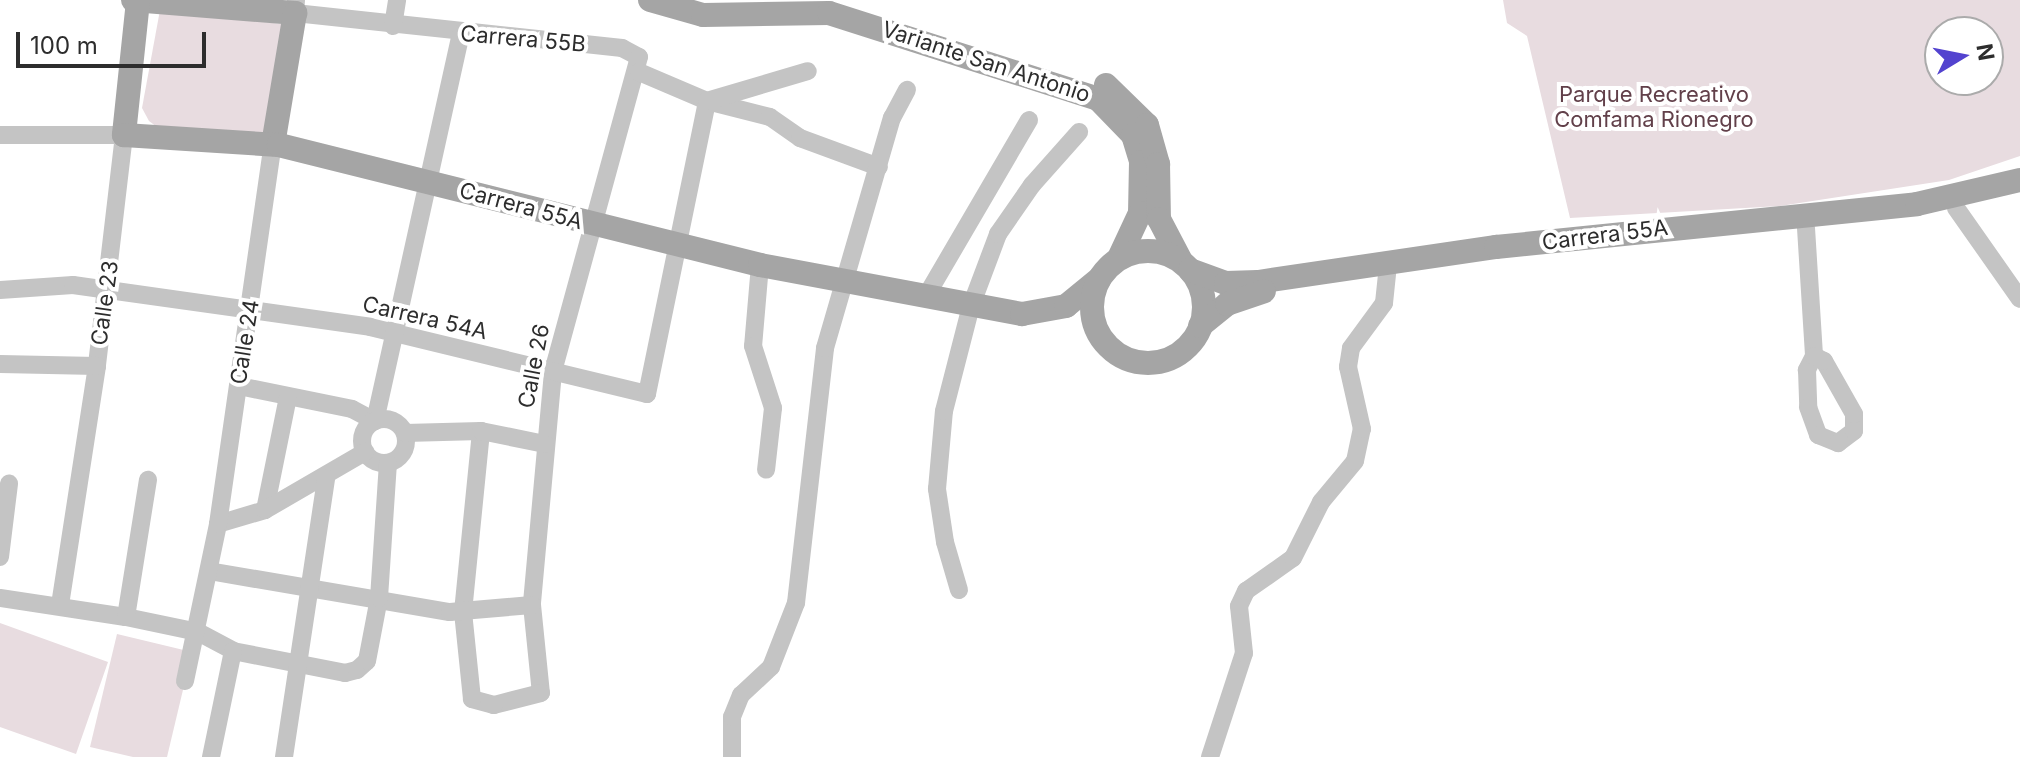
<!DOCTYPE html>
<html>
<head>
<meta charset="utf-8">
<style>
  body { margin:0 }
  #map { position:relative; width:2020px; height:757px; overflow:hidden; background:#fff; font-family:Inter,sans-serif }
  div>[style] { position:absolute }
  .green>* { inset:0; background:#e8dce0 }
  .minor>* { height:18px; margin:-9px; padding:0 9px; transform-origin:9px; border-radius:9px; background:#c4c4c4 }
  .minor>.ring { margin:-9px; padding:0; box-sizing:content-box; background:none; border:18px solid #c4c4c4; border-radius:50% }
  .major>* { height:24px; margin:-12px; padding:0 12px; transform-origin:12px; border-radius:12px; background:#a5a5a5 }
  .major>.ring { margin:-12px; padding:0; box-sizing:content-box; background:none; border:24px solid #a5a5a5; border-radius:50% }
  span { translate:-50% -50%; white-space:nowrap; text-align:center; line-height:1.15; -webkit-text-stroke:8px #fff; paint-order:stroke }
  .street-label { font-size:22px; color:#2d2d2d }
  .park-label { font-size:22px; color:#62404a }
  .north { position:absolute; left:1924px; top:16px; width:80px; height:80px; box-sizing:border-box; background:#fff; border:2px solid #ababab; border-radius:50%; rotate:80deg; font-size:22px; font-weight:700; line-height:32px; text-align:center; color:#2d2d2d }
  .north::after { content:''; display:block; margin:auto; width:28px; height:36px; background:#5343cf; clip-path:polygon(50% 0,100% 100%,50% 72%,0 100%) }
  .scale { position:absolute; left:16px; top:32px; width:190px; height:36px; box-sizing:border-box; border:4px solid #2d2d2d; border-top:0; padding-left:10px; font-size:24px; line-height:28px; white-space:nowrap; color:#2d2d2d; -webkit-text-stroke:6px #fff; paint-order:stroke }
</style>
</head>
<body>
<div id="map">
  <div class="green">
    <i style="clip-path:polygon(evenodd,1503px 0,2020px 0,2020px 156px,1949px 180px,1780px 206px,1570px 218px,1527px 36px,1507px 23px,1503px 0,1940px 32px,1988px 32px,1988px 80px,1940px 80px,1940px 32px)"></i>
    <i style="clip-path:polygon(160px 10px,282px 24px,265px 133px,157px 127px,149px 121px,142px 108px)"></i>
    <i style="clip-path:polygon(0 623px,108px 662px,76px 754px,0 727px)"></i>
    <i style="clip-path:polygon(117px 634px,192px 652px,167px 757px,133px 757px,90px 747px)"></i>
  </div>
  <div class="minor">
    <i style="left:296px;top:0;width:13px;rotate:94deg"></i>
    <i style="left:295px;top:13px;width:329px;rotate:6.1deg"></i>
    <i style="left:622px;top:48px;width:19px;rotate:28deg"></i>
    <i style="left:639px;top:57px;width:327px;rotate:105.3deg"></i>
    <i style="left:553px;top:372px;width:234px;rotate:95.2deg"></i>
    <i style="left:532px;top:605px;width:88px;rotate:84.2deg"></i>
    <i style="left:541px;top:693px;width:49px;rotate:165.7deg"></i>
    <i style="left:494px;top:705px;width:23px;rotate:-165deg"></i>
    <i style="left:472px;top:699px;width:87px;rotate:-95.9deg"></i>
    <i style="left:463px;top:612px;width:182px;rotate:-84.3deg"></i>
    <i style="left:393px;top:26px;width:26px;rotate:-81deg"></i>
    <i style="left:639px;top:72px;width:74px;rotate:23.1deg"></i>
    <i style="left:707px;top:101px;width:65px;rotate:14.3deg"></i>
    <i style="left:770px;top:117px;width:37px;rotate:35deg"></i>
    <i style="left:800px;top:138px;width:84px;rotate:20.2deg"></i>
    <i style="left:0;top:135px;width:124px"></i>
    <i style="left:124px;top:135px;width:233px;rotate:96.7deg"></i>
    <i style="left:97px;top:366px;width:241px;rotate:98.8deg"></i>
    <i style="left:1956px;top:208px;width:111px;rotate:54.9deg"></i>
    <i style="left:1806px;top:228px;width:128px;rotate:86.4deg"></i>
    <i style="left:1814px;top:356px;width:16px;rotate:117deg"></i>
    <i style="left:1807px;top:370px;width:37px;rotate:88deg"></i>
    <i style="left:1808px;top:407px;width:30px;rotate:70deg"></i>
    <i style="left:1818px;top:435px;width:22px;rotate:22deg"></i>
    <i style="left:1838px;top:443px;width:20px;rotate:-37deg"></i>
    <i style="left:1854px;top:431px;width:17px;rotate:-90deg"></i>
    <i style="left:1854px;top:414px;width:61px;rotate:-119.5deg"></i>
    <i style="left:1824px;top:361px;width:11px;rotate:-153deg"></i>
    <i style="left:760px;top:265px;width:81px;rotate:94.9deg"></i>
    <i style="left:753px;top:346px;width:65px;rotate:72.1deg"></i>
    <i style="left:773px;top:408px;width:62px;rotate:96.4deg"></i>
    <i style="left:0;top:290px;width:73px;rotate:-3.9deg"></i>
    <i style="left:73px;top:285px;width:300px;rotate:8deg"></i>
    <i style="left:370px;top:327px;width:285px;rotate:13.6deg"></i>
    <i style="left:647px;top:394px;width:299px;rotate:-78.4deg"></i>
    <i style="left:707px;top:101px;width:105px;rotate:-16.5deg"></i>
    <i style="left:925px;top:298px;width:206px;rotate:-59.7deg"></i>
    <i style="left:0;top:364px;width:97px;rotate:1.2deg"></i>
    <i style="left:239px;top:386px;width:115px;rotate:11.5deg"></i>
    <i style="left:352px;top:409px;width:26px;rotate:28deg"></i>
    <i style="left:375px;top:421px;width:397px;rotate:-77.5deg"></i>
    <i class="ring" style="left:362px;top:419px;width:26px;height:26px"></i>
    <i style="left:405px;top:433px;width:76px;rotate:-1.5deg"></i>
    <i style="left:481px;top:431px;width:65px;rotate:11.5deg"></i>
    <i style="left:265px;top:510px;width:115px;rotate:-78.5deg"></i>
    <i style="left:218px;top:524px;width:49px;rotate:-16.6deg"></i>
    <i style="left:265px;top:510px;width:116px;rotate:-30.1deg"></i>
    <i style="left:0;top:557px;width:74px;rotate:-83deg"></i>
    <i style="left:209px;top:571px;width:244px;rotate:9.7deg"></i>
    <i style="left:450px;top:612px;width:82px;rotate:-4.9deg"></i>
    <i style="left:959px;top:590px;width:50px;rotate:-106.3deg"></i>
    <i style="left:945px;top:542px;width:54px;rotate:-98.6deg"></i>
    <i style="left:937px;top:489px;width:78px;rotate:-84.9deg"></i>
    <i style="left:944px;top:411px;width:108px;rotate:-75.6deg"></i>
    <i style="left:971px;top:306px;width:77px;rotate:-69.4deg"></i>
    <i style="left:998px;top:234px;width:60px;rotate:-55.2deg"></i>
    <i style="left:1032px;top:185px;width:71px;rotate:-48.4deg"></i>
    <i style="left:0;top:598px;width:127px;rotate:8.6deg"></i>
    <i style="left:126px;top:617px;width:74px;rotate:11.8deg"></i>
    <i style="left:198px;top:632px;width:40px;rotate:28deg"></i>
    <i style="left:233px;top:651px;width:114px;rotate:11.1deg"></i>
    <i style="left:345px;top:673px;width:12px;rotate:-14deg"></i>
    <i style="left:357px;top:670px;width:13px;rotate:-42deg"></i>
    <i style="left:367px;top:661px;width:64px;rotate:-79.2deg"></i>
    <i style="left:379px;top:598px;width:135px;rotate:-86.2deg"></i>
    <i style="left:126px;top:617px;width:139px;rotate:-80.9deg"></i>
    <i style="left:185px;top:681px;width:160px;rotate:-78.1deg"></i>
    <i style="left:218px;top:524px;width:384px;rotate:-81.8deg"></i>
    <i style="left:211px;top:757px;width:108px;rotate:-78.3deg"></i>
    <i style="left:284px;top:757px;width:282px;rotate:-81.4deg"></i>
    <i style="left:732px;top:757px;width:40px;rotate:-90deg"></i>
    <i style="left:732px;top:717px;width:24px;rotate:-68deg"></i>
    <i style="left:741px;top:695px;width:41px;rotate:-43deg"></i>
    <i style="left:771px;top:667px;width:69px;rotate:-68.7deg"></i>
    <i style="left:796px;top:603px;width:257px;rotate:-83.5deg"></i>
    <i style="left:825px;top:348px;width:240px;rotate:-73.8deg"></i>
    <i style="left:892px;top:118px;width:32px;rotate:-62deg"></i>
    <i style="left:1210px;top:757px;width:109px;rotate:-71.9deg"></i>
    <i style="left:1244px;top:653px;width:47px;rotate:-96.1deg"></i>
    <i style="left:1239px;top:606px;width:17px;rotate:-65deg"></i>
    <i style="left:1246px;top:591px;width:57px;rotate:-35.1deg"></i>
    <i style="left:1293px;top:558px;width:63px;rotate:-63.4deg"></i>
    <i style="left:1321px;top:502px;width:53px;rotate:-50.3deg"></i>
    <i style="left:1355px;top:461px;width:33px;rotate:-78deg"></i>
    <i style="left:1362px;top:429px;width:64px;rotate:-102.7deg"></i>
    <i style="left:1348px;top:367px;width:19px;rotate:-81deg"></i>
    <i style="left:1351px;top:348px;width:56px;rotate:-53.7deg"></i>
    <i style="left:1384px;top:303px;width:30px;rotate:-84deg"></i>
  </div>
  <div class="major">
    <i style="left:133px;top:0;width:163px;rotate:4.6deg"></i>
    <i style="left:295px;top:13px;width:133px;rotate:99.5deg"></i>
    <i style="left:650px;top:0;width:55px;rotate:15.8deg"></i>
    <i style="left:703px;top:15px;width:126px;rotate:-0.9deg"></i>
    <i style="left:829px;top:13px;width:282px;rotate:17.7deg"></i>
    <i style="left:1098px;top:99px;width:50px;rotate:45.8deg"></i>
    <i style="left:1133px;top:135px;width:28px;rotate:73deg"></i>
    <i style="left:1141px;top:162px;width:51px;rotate:91.1deg"></i>
    <i style="left:1140px;top:213px;width:50px;rotate:115deg"></i>
    <i style="left:138px;top:1px;width:135px;rotate:96deg"></i>
    <i style="left:124px;top:135px;width:155px;rotate:3.7deg"></i>
    <i style="left:279px;top:145px;width:496px;rotate:14deg"></i>
    <i style="left:760px;top:265px;width:267px;rotate:10.6deg"></i>
    <i style="left:1022px;top:314px;width:45px;rotate:-10.3deg"></i>
    <i style="left:1066px;top:306px;width:43px;rotate:-39.3deg"></i>
    <i style="left:1106px;top:85px;width:57px;rotate:44.3deg"></i>
    <i style="left:1147px;top:125px;width:41px;rotate:74.2deg"></i>
    <i style="left:1158px;top:164px;width:55px;rotate:89deg"></i>
    <i style="left:1159px;top:219px;width:47px;rotate:62.4deg"></i>
    <i class="ring" style="left:1092px;top:251px;width:88px;height:88px"></i>
    <i style="left:1190px;top:270px;width:38px;rotate:20deg"></i>
    <i style="left:1226px;top:283px;width:32px;rotate:-2deg"></i>
    <i style="left:1258px;top:282px;width:241px;rotate:-8.4deg"></i>
    <i style="left:1496px;top:247px;width:423px;rotate:-5.8deg"></i>
    <i style="left:1917px;top:204px;width:106px;rotate:-13.1deg"></i>
    <i style="left:1200px;top:326px;width:35px;rotate:-39deg"></i>
    <i style="left:1227px;top:304px;width:39px;rotate:-19deg"></i>
  </div>
  <div class="street-label">
    <span style="left:523px;top:39px;rotate:5deg">Carrera 55B</span>
    <span style="left:986px;top:62px;rotate:18deg">Variante San Antonio</span>
    <span style="left:521px;top:206px;rotate:15deg">Carrera 55A</span>
    <span style="left:1605px;top:235px;rotate:-7deg">Carrera 55A</span>
    <span style="left:105px;top:303px;rotate:-82deg">Calle 23</span>
    <span style="left:425px;top:318px;rotate:13deg">Carrera 54A</span>
    <span style="left:245px;top:342px;rotate:-81deg">Calle 24</span>
    <span style="left:534px;top:366px;rotate:-79deg">Calle 26</span>
  </div>
  <div class="park-label">
    <span style="left:1654px;top:107px">Parque Recreativo<br>Comfama Rionegro</span>
  </div>
  <div class="north">N</div>
  <div class="scale">100 m</div>
</div>
</body>
</html>
